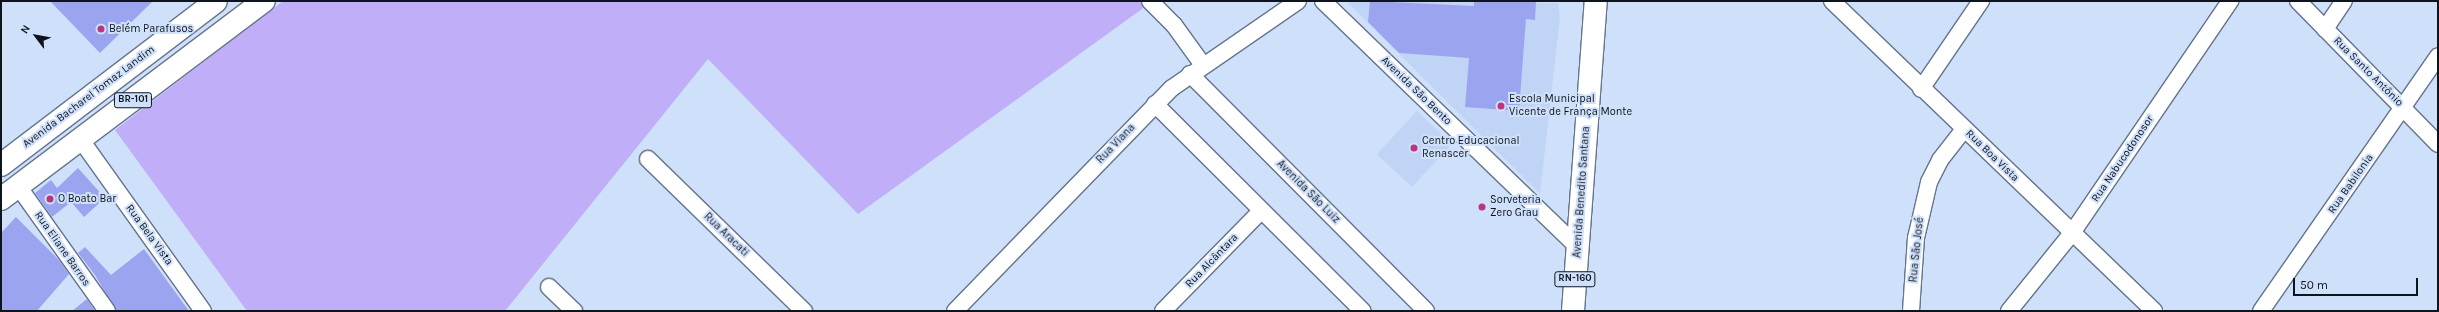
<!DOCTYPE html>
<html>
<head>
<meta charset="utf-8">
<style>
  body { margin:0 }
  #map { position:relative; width:2439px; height:312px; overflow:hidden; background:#cfe0fa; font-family:Karla,sans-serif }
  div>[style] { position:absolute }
  .built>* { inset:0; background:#c0d5f6; transform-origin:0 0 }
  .green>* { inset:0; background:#c1aef8 }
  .building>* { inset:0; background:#9ba5ef }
  .roads { filter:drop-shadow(1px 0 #65748c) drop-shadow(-1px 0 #65748c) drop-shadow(0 1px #65748c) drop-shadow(0 -1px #65748c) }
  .minor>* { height:16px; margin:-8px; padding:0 8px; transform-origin:8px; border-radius:8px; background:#fff }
  .primary>* { height:22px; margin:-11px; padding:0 11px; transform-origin:11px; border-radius:11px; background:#fff }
  .trunk>* { height:22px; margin:-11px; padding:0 11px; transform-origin:11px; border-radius:11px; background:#fff }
  .dots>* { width:11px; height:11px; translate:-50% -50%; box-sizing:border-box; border:2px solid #cfe0fa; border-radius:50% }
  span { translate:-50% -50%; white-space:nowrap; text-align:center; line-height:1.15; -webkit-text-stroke:4px #cfe0fa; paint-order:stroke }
  .shield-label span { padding:1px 3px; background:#cfe0fa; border:1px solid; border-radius:3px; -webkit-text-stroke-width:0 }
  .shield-label { font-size:10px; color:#0e141c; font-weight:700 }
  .poi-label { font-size:11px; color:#0e141c }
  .left { translate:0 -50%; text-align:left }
  .street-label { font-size:11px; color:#0e141c }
  .frame { position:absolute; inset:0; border:2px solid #0e141c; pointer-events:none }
  .north { position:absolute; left:16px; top:16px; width:40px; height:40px; -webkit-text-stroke:3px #cfe0fa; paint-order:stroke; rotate:302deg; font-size:11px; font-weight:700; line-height:16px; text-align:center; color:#0e141c }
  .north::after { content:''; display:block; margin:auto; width:14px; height:18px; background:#0e141c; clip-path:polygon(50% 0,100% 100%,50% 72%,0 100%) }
  .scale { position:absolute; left:2293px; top:278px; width:125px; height:18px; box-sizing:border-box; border:2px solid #0e141c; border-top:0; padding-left:5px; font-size:12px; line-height:14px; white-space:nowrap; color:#0e141c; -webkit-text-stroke:3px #cfe0fa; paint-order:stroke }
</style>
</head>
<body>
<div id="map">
  <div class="built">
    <i style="clip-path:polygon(1346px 1px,1558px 3px,1560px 17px,1540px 194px)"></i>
    <i style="left:1417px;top:111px;width:48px;height:59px;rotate:43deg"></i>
  </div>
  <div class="green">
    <i style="clip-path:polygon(283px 1px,1153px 1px,858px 214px,708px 59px,505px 311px,247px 311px,115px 130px)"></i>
  </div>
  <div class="building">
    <i style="clip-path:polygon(50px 1px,153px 1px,100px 53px)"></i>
    <i style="clip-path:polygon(1370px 1px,1474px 6px,1474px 1px,1536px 2px,1535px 20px,1526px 19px,1519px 111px,1465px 107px,1469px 58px,1399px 53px,1368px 22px)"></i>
    <i style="clip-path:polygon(78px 168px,105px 198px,84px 217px,71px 202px,52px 217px,35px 193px,51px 180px,57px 188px)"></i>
    <i style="clip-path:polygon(16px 217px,59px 260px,69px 274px,37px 311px,1px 311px,1px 233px)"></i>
    <i style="clip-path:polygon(85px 247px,111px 275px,144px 249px,189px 311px,116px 311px,95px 275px,78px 253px)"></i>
    <i style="clip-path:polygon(87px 299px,95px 311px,72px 311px)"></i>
  </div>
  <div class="roads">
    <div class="minor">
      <i style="left:1150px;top:1px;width:34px;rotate:45deg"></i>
      <i style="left:1174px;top:25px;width:49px;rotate:54.1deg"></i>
      <i style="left:1323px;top:1px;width:354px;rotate:44deg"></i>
      <i style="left:1832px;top:1px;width:447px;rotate:43.9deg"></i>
      <i style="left:2298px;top:1px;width:200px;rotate:45.6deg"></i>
      <i style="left:2325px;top:29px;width:34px;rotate:-56deg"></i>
      <i style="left:1190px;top:74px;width:334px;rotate:45.1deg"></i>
      <i style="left:1921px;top:89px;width:107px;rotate:-55.7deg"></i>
      <i style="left:1155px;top:104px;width:293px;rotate:44.9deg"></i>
      <i style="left:81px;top:140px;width:210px;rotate:54.5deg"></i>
      <i style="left:648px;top:159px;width:218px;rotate:44.3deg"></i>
      <i style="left:18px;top:186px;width:153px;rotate:54.5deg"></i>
      <i style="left:549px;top:287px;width:35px;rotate:44deg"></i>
      <i style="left:955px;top:311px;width:311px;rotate:-45.8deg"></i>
      <i style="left:1172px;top:88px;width:153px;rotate:-34.6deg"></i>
      <i style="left:1163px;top:311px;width:140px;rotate:-45.6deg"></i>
      <i style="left:1911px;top:311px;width:73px;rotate:-86.1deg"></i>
      <i style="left:1916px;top:238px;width:57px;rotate:-76.9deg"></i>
      <i style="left:1929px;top:182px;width:25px;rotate:-63deg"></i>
      <i style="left:1940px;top:160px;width:39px;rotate:-52deg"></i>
      <i style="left:2009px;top:311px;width:100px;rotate:-51.1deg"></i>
      <i style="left:2072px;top:233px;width:281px;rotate:-55.7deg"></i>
      <i style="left:2261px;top:311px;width:310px;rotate:-55.2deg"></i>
    </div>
    <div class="primary">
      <i style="left:1573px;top:311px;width:311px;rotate:-85.8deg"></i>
    </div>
    <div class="trunk">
      <i style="left:1px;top:165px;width:270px;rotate:-37.3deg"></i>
      <i style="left:1px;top:199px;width:329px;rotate:-37deg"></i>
    </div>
  </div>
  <div class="dots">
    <i style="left:101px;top:29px;background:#ba377f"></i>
    <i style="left:1501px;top:106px;background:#ba377f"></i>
    <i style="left:1414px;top:148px;background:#ba377f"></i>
    <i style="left:50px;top:199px;background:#ba377f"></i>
    <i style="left:1482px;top:207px;background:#ba377f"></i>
  </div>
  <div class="shield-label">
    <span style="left:133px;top:100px">BR-101</span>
    <span style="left:1575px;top:279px">RN-160</span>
  </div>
  <div class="poi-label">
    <span class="left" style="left:109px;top:29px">Belém Parafusos</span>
    <span class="left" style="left:1509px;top:106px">Escola Municipal<br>Vicente de França Monte</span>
    <span class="left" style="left:1422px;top:148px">Centro Educacional<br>Renascer</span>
    <span class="left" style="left:58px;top:199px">O Boato Bar</span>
    <span class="left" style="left:1490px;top:207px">Sorveteria<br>Zero Grau</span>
  </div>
  <div class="street-label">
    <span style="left:2368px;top:72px;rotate:45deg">Rua Santo Antônio</span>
    <span style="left:1416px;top:91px;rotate:44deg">Avenida São Bento</span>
    <span style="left:89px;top:97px;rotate:-37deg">Avenida Bacharel Tomaz Landim</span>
    <span style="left:1116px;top:144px;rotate:-46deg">Rua Viana</span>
    <span style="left:1992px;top:156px;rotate:44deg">Rua Boa Vista</span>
    <span style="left:2123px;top:159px;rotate:-56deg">Rua Nabucodonosor</span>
    <span style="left:2351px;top:184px;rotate:-55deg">Rua Babilonia</span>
    <span style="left:1308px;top:192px;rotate:45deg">Avenida São Luiz</span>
    <span style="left:1582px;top:192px;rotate:-86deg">Avenida Benedito Santana</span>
    <span style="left:149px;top:235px;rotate:54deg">Rua Bela Vista</span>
    <span style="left:726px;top:235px;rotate:44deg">Rua Aracati</span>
    <span style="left:62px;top:249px;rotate:55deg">Rua Eliane Barros</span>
    <span style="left:1917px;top:250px;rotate:-84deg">Rua São José</span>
    <span style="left:1212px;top:261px;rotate:-46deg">Rua Alcântara</span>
  </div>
  <div class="frame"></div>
  <div class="north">N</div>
  <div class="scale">50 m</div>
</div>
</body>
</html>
